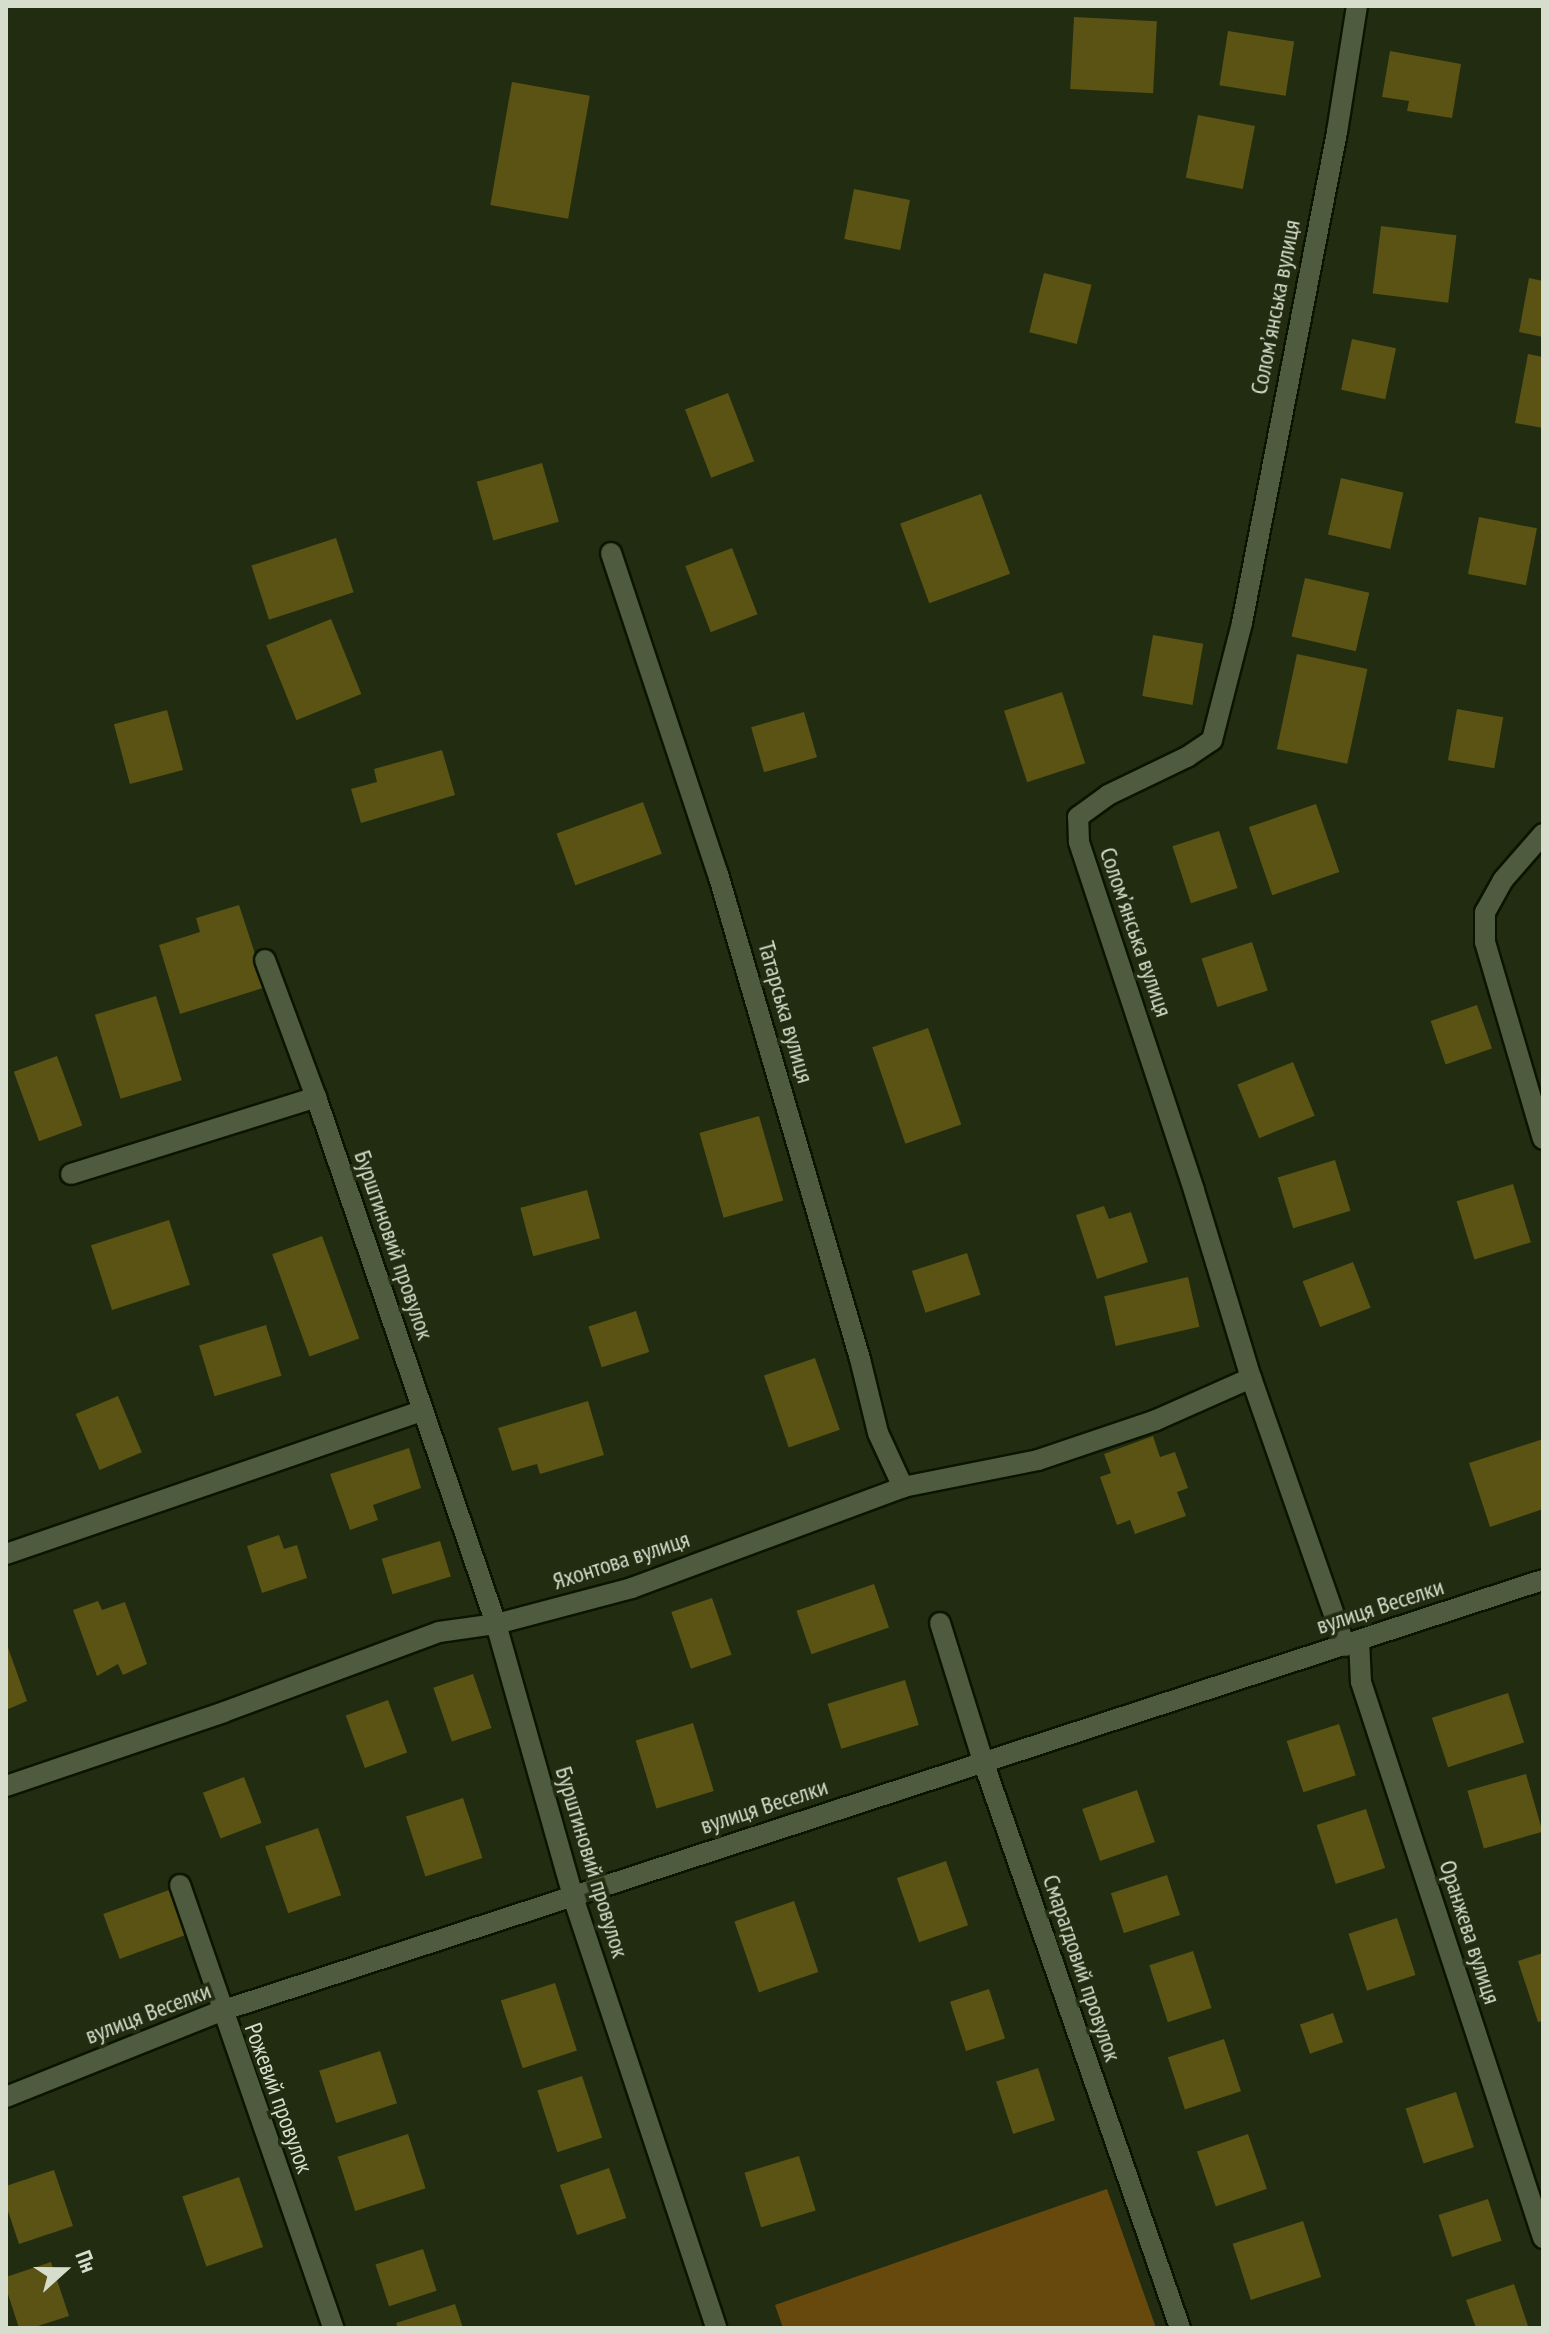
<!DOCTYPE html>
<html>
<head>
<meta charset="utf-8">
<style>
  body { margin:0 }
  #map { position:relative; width:1549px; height:2334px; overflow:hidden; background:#222c11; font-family:"PT Sans Narrow",sans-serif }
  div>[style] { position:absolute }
  .green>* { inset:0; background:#67490e }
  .building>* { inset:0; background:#5a5313; transform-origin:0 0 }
  .roads { filter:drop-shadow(2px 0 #0b1400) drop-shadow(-2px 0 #0b1400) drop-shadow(0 2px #0b1400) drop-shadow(0 -2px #0b1400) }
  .minor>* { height:20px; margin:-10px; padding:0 10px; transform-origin:10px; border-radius:10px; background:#4f5b3e }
  .tertiary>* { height:20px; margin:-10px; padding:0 10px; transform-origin:10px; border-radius:10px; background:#4f5b3e }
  span { translate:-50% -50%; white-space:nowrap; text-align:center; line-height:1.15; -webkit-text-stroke:7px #222c11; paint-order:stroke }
  .street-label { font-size:24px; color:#d6ddcc }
  .frame { position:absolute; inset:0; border:8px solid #d6ddcc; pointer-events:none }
  .north { position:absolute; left:24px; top:2230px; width:80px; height:80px; -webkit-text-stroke:6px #222c11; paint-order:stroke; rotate:69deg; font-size:22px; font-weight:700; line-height:32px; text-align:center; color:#d6ddcc }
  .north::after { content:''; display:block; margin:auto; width:28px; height:36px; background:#d6ddcc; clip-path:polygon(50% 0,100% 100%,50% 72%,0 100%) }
</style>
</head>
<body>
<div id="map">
  <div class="green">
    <i style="clip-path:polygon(1107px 2189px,1156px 2328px,783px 2328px,775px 2305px)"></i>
  </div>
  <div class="building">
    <i style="left:1074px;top:17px;width:83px;height:72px;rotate:3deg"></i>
    <i style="left:1228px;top:31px;width:67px;height:55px;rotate:9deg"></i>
    <i style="clip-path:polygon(1390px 51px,1461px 64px,1452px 118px,1407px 111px,1409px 101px,1382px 97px)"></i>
    <i style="left:512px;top:82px;width:79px;height:125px;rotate:10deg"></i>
    <i style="left:1198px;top:115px;width:58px;height:64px;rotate:11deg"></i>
    <i style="left:854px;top:189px;width:57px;height:51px;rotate:11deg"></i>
    <i style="left:1381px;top:226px;width:76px;height:68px;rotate:7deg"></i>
    <i style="left:1044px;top:273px;width:49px;height:61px;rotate:14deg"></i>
    <i style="clip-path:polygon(1529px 278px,1543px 281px,1543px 337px,1519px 332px)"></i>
    <i style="left:1352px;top:339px;width:45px;height:52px;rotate:12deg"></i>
    <i style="clip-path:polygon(1528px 354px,1543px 357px,1543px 428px,1515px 423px)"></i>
    <i style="left:728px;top:393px;width:73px;height:46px;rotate:69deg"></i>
    <i style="left:542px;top:463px;width:61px;height:68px;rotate:74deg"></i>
    <i style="left:1341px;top:478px;width:64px;height:58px;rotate:13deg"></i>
    <i style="left:981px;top:494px;width:85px;height:86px;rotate:70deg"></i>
    <i style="left:1479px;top:517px;width:59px;height:58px;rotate:11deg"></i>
    <i style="left:336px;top:538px;width:57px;height:89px;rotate:72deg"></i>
    <i style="left:732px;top:548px;width:71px;height:50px;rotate:69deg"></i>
    <i style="left:1305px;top:578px;width:66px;height:60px;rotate:13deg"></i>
    <i style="left:331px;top:619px;width:81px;height:70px;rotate:68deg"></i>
    <i style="left:1153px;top:635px;width:51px;height:62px;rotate:10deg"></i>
    <i style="left:1297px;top:654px;width:72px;height:97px;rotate:12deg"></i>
    <i style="left:1062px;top:692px;width:75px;height:61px;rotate:72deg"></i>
    <i style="left:1457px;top:709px;width:47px;height:52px;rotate:10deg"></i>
    <i style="left:167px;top:710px;width:62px;height:55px;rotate:75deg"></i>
    <i style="left:804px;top:712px;width:47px;height:55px;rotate:74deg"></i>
    <i style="clip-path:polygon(442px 750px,455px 795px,361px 823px,351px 789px,377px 782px,374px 769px)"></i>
    <i style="left:643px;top:802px;width:55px;height:92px;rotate:70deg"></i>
    <i style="left:1316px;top:804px;width:72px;height:71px;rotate:71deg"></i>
    <i style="left:1219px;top:831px;width:60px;height:49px;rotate:72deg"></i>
    <i style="clip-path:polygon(239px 905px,266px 987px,180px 1014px,159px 945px,200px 932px,196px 918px)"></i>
    <i style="left:1252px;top:942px;width:51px;height:53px;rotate:72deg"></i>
    <i style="left:156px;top:996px;width:88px;height:64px;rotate:73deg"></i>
    <i style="left:1477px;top:1005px;width:46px;height:49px;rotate:71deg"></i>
    <i style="left:928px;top:1028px;width:102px;height:59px;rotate:71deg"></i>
    <i style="left:57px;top:1056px;width:74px;height:46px;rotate:70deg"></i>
    <i style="left:1293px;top:1062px;width:58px;height:60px;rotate:68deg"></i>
    <i style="left:759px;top:1116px;width:88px;height:62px;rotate:74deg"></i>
    <i style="left:1335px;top:1160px;width:53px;height:60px;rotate:73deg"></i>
    <i style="left:1513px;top:1184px;width:61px;height:59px;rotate:73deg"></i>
    <i style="left:587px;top:1190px;width:50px;height:69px;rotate:75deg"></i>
    <i style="clip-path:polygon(1104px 1206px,1109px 1219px,1131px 1212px,1148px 1262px,1097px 1279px,1076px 1215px)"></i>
    <i style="left:169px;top:1220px;width:68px;height:82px;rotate:72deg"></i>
    <i style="left:322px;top:1236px;width:109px;height:53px;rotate:70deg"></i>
    <i style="left:967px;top:1253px;width:44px;height:58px;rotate:72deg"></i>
    <i style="left:1353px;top:1262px;width:49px;height:54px;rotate:69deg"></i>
    <i style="left:1188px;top:1277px;width:51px;height:86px;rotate:77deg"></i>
    <i style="left:636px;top:1311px;width:43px;height:50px;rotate:72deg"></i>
    <i style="left:266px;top:1325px;width:53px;height:70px;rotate:73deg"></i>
    <i style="left:815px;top:1358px;width:76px;height:54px;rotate:71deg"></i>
    <i style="left:118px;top:1396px;width:61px;height:46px;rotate:67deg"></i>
    <i style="clip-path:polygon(588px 1401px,604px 1455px,540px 1474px,537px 1464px,512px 1471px,498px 1428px)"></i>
    <i style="clip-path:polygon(1153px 1436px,1160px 1457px,1175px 1452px,1188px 1488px,1177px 1492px,1186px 1516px,1135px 1534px,1130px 1520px,1117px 1525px,1100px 1477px,1111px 1473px,1104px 1454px)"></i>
    <i style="clip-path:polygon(1543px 1439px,1543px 1509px,1490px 1527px,1469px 1463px)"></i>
    <i style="clip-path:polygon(409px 1448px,421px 1488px,373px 1505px,378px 1520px,350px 1530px,330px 1474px)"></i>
    <i style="clip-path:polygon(279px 1535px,284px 1549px,297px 1545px,307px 1578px,262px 1593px,247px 1546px)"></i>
    <i style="left:440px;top:1541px;width:37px;height:61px;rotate:73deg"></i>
    <i style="left:874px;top:1584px;width:46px;height:82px;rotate:71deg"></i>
    <i style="left:712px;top:1598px;width:60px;height:43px;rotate:71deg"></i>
    <i style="clip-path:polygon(98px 1601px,102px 1610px,125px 1602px,147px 1664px,123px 1675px,118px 1664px,97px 1676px,73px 1610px)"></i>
    <i style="clip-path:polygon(6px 1642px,27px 1701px,6px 1710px)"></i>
    <i style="left:473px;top:1674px;width:57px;height:42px;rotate:71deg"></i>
    <i style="left:905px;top:1680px;width:47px;height:81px;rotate:73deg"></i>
    <i style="left:1508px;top:1693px;width:52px;height:80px;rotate:72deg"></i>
    <i style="left:388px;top:1700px;width:56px;height:45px;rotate:70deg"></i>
    <i style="left:693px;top:1723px;width:71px;height:60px;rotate:73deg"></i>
    <i style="left:1339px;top:1724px;width:54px;height:55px;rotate:72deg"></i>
    <i style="left:1526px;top:1774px;width:60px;height:61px;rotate:74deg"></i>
    <i style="left:244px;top:1777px;width:49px;height:44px;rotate:69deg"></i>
    <i style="left:1137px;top:1790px;width:55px;height:58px;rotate:71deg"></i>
    <i style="left:463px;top:1798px;width:63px;height:60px;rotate:72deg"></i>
    <i style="left:1366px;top:1809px;width:62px;height:52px;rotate:72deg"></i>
    <i style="left:318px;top:1828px;width:71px;height:56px;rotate:71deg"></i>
    <i style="left:946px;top:1861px;width:68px;height:52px;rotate:71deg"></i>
    <i style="left:1167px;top:1875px;width:42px;height:59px;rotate:72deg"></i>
    <i style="left:169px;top:1890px;width:48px;height:70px;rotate:70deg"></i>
    <i style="left:794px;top:1901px;width:75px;height:63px;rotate:71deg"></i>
    <i style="left:1397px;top:1918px;width:60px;height:51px;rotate:72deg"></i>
    <i style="left:1193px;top:1951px;width:60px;height:46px;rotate:72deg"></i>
    <i style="clip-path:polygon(1543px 1953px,1543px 2021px,1538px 2022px,1518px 1961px)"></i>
    <i style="left:555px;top:1983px;width:71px;height:57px;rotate:72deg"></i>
    <i style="left:989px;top:1989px;width:52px;height:41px;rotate:72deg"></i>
    <i style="left:1333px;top:2013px;width:31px;height:35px;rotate:71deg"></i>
    <i style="left:1224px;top:2039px;width:55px;height:59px;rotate:72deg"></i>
    <i style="left:380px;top:2051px;width:55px;height:64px;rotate:72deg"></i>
    <i style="left:1038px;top:2068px;width:55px;height:44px;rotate:72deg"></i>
    <i style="left:582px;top:2076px;width:65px;height:47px;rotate:72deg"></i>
    <i style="left:1456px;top:2092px;width:58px;height:53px;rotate:72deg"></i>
    <i style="left:408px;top:2134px;width:57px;height:74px;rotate:72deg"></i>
    <i style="left:1248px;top:2134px;width:58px;height:54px;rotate:71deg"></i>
    <i style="left:799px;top:2156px;width:57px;height:57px;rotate:73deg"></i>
    <i style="left:609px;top:2168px;width:53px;height:52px;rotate:71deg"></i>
    <i style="clip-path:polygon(54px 2170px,73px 2226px,19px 2244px,6px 2205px,6px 2186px)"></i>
    <i style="left:239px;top:2177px;width:74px;height:60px;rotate:71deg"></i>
    <i style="left:1488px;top:2199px;width:44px;height:52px;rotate:72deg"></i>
    <i style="left:1303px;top:2221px;width:59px;height:74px;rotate:72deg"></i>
    <i style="left:423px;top:2249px;width:44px;height:50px;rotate:72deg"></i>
    <i style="clip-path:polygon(51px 2262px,69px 2316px,32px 2328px,19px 2328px,6px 2288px,6px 2277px)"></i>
    <i style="clip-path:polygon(1514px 2284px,1528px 2326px,1476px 2328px,1466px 2300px)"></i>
    <i style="clip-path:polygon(455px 2304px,463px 2328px,398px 2328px,396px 2323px)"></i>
  </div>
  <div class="roads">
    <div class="minor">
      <i style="left:611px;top:553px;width:338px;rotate:71.6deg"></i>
      <i style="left:718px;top:874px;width:505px;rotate:73.68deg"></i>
      <i style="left:860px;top:1359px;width:76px;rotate:76.3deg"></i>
      <i style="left:878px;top:1433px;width:60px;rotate:65.2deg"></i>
      <i style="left:1543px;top:834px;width:61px;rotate:131deg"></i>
      <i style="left:1503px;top:880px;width:37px;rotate:119deg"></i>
      <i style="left:1485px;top:912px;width:30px;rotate:90deg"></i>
      <i style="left:1485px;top:942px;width:205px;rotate:73.6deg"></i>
      <i style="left:265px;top:960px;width:146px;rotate:69.6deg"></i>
      <i style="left:316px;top:1097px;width:557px;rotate:71.14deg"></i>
      <i style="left:496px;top:1624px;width:284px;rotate:74.2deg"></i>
      <i style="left:573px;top:1897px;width:454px;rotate:71.6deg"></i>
      <i style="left:71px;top:1174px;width:257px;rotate:-17.4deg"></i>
      <i style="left:6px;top:1554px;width:440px;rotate:-19deg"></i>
      <i style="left:940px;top:1623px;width:145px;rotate:72.7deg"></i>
      <i style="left:983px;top:1761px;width:600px;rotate:70.84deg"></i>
      <i style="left:1359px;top:1640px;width:42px;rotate:87.3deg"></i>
      <i style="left:1361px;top:1682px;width:585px;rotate:71.87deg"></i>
      <i style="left:1345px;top:1646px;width:284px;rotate:-109.3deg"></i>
      <i style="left:1251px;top:1378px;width:196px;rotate:-106.9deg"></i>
      <i style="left:1194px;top:1190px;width:367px;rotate:-108.3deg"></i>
      <i style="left:1079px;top:842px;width:25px;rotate:-92deg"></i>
      <i style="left:1078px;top:817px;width:37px;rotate:-36deg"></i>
      <i style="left:1108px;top:795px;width:88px;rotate:-25.7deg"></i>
      <i style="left:1187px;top:757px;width:30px;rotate:-34deg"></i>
      <i style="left:1212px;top:740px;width:121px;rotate:-75.6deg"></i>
      <i style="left:1242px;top:623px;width:500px;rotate:-79.05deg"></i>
      <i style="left:1337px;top:132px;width:128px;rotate:-81deg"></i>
      <i style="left:6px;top:1786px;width:230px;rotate:-18.7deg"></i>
      <i style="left:224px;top:1712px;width:229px;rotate:-20.4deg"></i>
      <i style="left:439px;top:1632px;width:58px;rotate:-8deg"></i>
      <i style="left:496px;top:1624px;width:141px;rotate:-14.8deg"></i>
      <i style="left:632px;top:1588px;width:289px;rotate:-20.4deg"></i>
      <i style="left:903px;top:1487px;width:138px;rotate:-11.3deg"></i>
      <i style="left:1038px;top:1460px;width:125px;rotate:-18.7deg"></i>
      <i style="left:1156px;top:1420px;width:104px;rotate:-23.9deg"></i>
      <i style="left:180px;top:1885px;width:469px;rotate:70.9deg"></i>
    </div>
    <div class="tertiary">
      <i style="left:6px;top:2097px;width:232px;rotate:-21.8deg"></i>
      <i style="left:221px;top:2011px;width:1390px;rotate:-18.06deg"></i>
    </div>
  </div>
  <div class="street-label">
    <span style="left:1275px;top:307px;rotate:-79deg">Соломʼянська вулиця</span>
    <span style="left:1136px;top:932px;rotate:71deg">Соломʼянська вулиця</span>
    <span style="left:786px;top:1012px;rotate:74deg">Татарська вулиця</span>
    <span style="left:394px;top:1245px;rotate:71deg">Бурштиновий провулок</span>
    <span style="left:621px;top:1560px;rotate:-18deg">Яхонтова вулиця</span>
    <span style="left:1380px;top:1606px;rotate:-18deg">вулиця Веселки</span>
    <span style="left:764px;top:1806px;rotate:-18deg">вулиця Веселки</span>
    <span style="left:592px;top:1862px;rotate:73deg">Бурштиновий провулок</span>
    <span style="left:1470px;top:1932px;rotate:72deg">Оранжева вулиця</span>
    <span style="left:1082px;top:1968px;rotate:71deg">Смарагдовий провулок</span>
    <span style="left:148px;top:2013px;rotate:-21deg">вулиця Веселки</span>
    <span style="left:279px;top:2098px;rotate:70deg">Рожевий провулок</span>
  </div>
  <div class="frame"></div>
  <div class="north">Пн</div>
</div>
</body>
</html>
